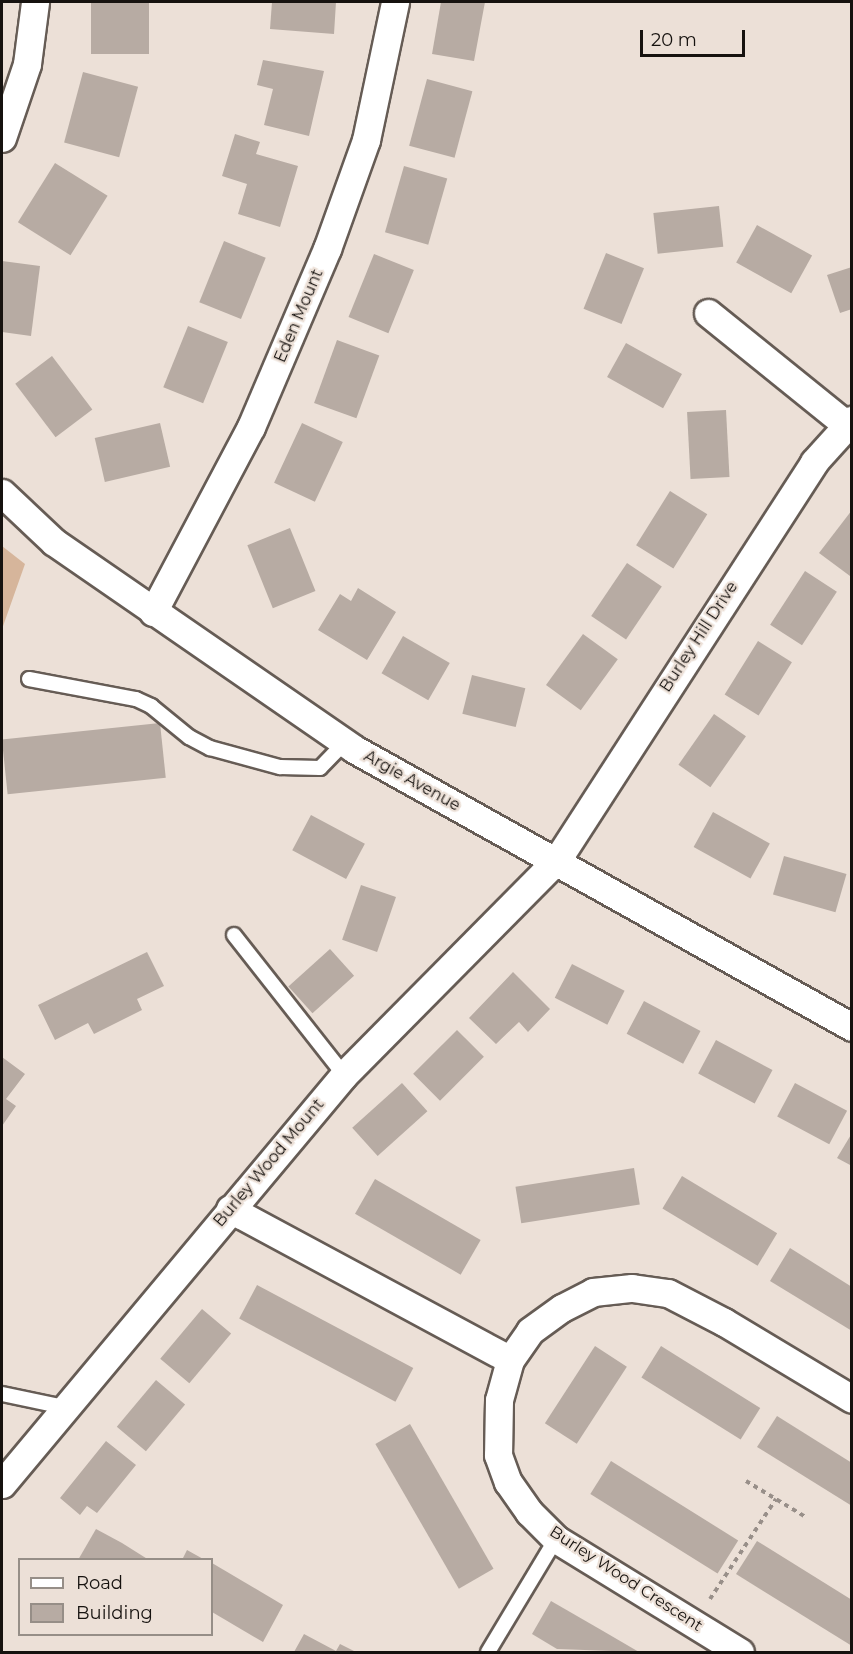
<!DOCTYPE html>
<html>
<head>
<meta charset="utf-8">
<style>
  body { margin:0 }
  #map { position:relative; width:853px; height:1654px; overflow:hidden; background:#ece0d7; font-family:Montserrat,sans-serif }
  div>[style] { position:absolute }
  .green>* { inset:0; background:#d6b59b }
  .building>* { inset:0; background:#b7aba3; transform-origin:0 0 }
  .path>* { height:4px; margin-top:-2px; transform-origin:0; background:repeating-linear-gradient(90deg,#988f89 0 4.5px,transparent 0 9px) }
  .roads { filter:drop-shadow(2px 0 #665c55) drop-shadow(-2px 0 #665c55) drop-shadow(0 2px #665c55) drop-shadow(0 -2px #665c55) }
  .lane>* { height:14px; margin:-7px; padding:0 7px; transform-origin:7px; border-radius:7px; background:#fff }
  .street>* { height:27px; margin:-13.5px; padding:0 13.5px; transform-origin:13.5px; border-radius:13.5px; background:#fff }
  span { translate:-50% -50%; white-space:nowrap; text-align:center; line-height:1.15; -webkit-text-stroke:4.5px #ece0d7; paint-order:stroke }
  .street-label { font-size:16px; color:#16120f }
  .frame { position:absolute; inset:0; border:3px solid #16120f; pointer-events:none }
  .legend { position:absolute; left:18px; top:1558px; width:195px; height:78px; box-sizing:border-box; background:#ece0d7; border:2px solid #968e87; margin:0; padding:8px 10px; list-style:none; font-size:18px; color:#16120f }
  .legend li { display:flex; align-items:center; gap:12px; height:30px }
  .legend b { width:30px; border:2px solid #968e87 }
  .scale { position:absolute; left:640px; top:30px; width:105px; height:27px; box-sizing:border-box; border:3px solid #16120f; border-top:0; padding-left:8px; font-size:18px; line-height:21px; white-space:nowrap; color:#16120f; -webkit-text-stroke:4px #ece0d7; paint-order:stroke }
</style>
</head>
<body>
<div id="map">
  <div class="green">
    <i style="clip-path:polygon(2px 546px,25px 564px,2px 629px)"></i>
  </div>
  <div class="building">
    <i style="left:91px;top:2px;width:58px;height:52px"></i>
    <i style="clip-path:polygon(272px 2px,336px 2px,334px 34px,270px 29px)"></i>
    <i style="clip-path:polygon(441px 2px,485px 2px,474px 61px,432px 54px)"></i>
    <i style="clip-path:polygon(263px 60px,324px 71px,309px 136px,264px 125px,273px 89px,257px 85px)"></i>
    <i style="left:83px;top:72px;width:57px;height:73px;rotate:15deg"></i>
    <i style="left:427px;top:79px;width:47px;height:69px;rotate:15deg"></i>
    <i style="clip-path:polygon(235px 134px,260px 142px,256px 154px,298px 166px,280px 227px,238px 214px,247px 184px,222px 176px)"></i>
    <i style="left:55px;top:163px;width:62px;height:70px;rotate:32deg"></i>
    <i style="left:404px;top:166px;width:45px;height:69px;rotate:16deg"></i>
    <i style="left:719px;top:206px;width:41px;height:66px;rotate:84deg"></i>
    <i style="left:757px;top:225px;width:63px;height:43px;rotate:29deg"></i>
    <i style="left:224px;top:241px;width:45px;height:66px;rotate:22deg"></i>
    <i style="left:606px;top:253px;width:41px;height:60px;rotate:22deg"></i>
    <i style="left:374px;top:254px;width:43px;height:68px;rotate:22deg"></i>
    <i style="clip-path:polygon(2px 261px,40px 266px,31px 336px,2px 332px)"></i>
    <i style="clip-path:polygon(852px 267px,852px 309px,840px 313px,827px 275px)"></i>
    <i style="left:188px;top:326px;width:43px;height:66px;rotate:22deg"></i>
    <i style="left:337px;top:340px;width:45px;height:67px;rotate:20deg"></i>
    <i style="left:626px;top:343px;width:64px;height:39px;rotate:29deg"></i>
    <i style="left:52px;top:356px;width:67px;height:46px;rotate:53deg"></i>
    <i style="left:726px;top:410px;width:67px;height:39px;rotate:87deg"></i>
    <i style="left:160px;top:423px;width:45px;height:67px;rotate:77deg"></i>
    <i style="left:302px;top:423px;width:45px;height:66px;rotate:25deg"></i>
    <i style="left:670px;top:491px;width:44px;height:64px;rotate:32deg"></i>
    <i style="clip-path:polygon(852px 510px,852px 574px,850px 576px,819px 553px)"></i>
    <i style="left:290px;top:528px;width:68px;height:46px;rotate:68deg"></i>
    <i style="left:627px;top:563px;width:42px;height:64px;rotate:34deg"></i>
    <i style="left:805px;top:571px;width:38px;height:64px;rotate:33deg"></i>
    <i style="clip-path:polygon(358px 588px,396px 612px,367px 660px,318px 630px,340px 594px,351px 601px)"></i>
    <i style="left:583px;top:634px;width:43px;height:63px;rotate:36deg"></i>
    <i style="left:403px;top:636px;width:54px;height:43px;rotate:30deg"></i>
    <i style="left:758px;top:641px;width:40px;height:63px;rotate:32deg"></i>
    <i style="left:472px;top:675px;width:55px;height:40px;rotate:14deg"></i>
    <i style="left:714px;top:714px;width:39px;height:62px;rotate:35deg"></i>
    <i style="left:160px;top:723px;width:55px;height:159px;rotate:84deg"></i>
    <i style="left:713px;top:812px;width:65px;height:40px;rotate:29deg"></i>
    <i style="left:311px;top:815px;width:61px;height:40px;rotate:28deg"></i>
    <i style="left:784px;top:856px;width:65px;height:40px;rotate:16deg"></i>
    <i style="left:361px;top:885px;width:37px;height:58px;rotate:19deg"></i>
    <i style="left:330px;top:949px;width:36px;height:56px;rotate:48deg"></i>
    <i style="clip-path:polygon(147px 952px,164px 986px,137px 999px,142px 1010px,94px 1034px,88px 1023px,55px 1040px,38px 1005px)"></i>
    <i style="left:572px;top:964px;width:59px;height:38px;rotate:27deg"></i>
    <i style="clip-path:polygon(513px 972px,550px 1009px,528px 1032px,519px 1022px,496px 1044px,469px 1018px)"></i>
    <i style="left:644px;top:1001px;width:64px;height:37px;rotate:28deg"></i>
    <i style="left:457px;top:1030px;width:38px;height:62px;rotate:45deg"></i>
    <i style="left:716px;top:1040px;width:64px;height:38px;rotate:28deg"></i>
    <i style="clip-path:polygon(2px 1057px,25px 1074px,6px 1099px,16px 1106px,2px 1126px)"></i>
    <i style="left:402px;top:1083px;width:38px;height:67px;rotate:48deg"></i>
    <i style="left:795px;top:1083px;width:59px;height:38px;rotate:28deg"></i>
    <i style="clip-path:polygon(852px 1133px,852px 1166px,837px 1158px)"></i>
    <i style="left:634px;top:1168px;width:37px;height:120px;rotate:81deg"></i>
    <i style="left:682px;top:1176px;width:111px;height:38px;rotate:31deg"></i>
    <i style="left:375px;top:1179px;width:122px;height:40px;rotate:30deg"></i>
    <i style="clip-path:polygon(790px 1248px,852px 1287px,852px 1331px,770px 1281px)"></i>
    <i style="left:257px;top:1285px;width:177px;height:38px;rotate:28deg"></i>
    <i style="left:202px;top:1309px;width:38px;height:65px;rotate:40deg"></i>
    <i style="left:595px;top:1346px;width:38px;height:92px;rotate:33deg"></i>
    <i style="left:661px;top:1346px;width:117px;height:37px;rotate:32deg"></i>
    <i style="left:156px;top:1380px;width:38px;height:61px;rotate:40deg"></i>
    <i style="clip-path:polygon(777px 1416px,852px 1463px,852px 1506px,757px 1447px)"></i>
    <i style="left:410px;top:1424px;width:167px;height:40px;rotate:60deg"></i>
    <i style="clip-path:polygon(106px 1441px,136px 1465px,97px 1513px,87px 1506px,80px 1515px,60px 1498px)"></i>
    <i style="left:611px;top:1461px;width:150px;height:39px;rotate:32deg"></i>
    <i style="clip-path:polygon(96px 1529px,122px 1543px,149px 1560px,78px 1560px)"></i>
    <i style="clip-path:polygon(757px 1541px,852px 1600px,852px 1646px,736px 1574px)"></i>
    <i style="clip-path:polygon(187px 1550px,205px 1560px,182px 1560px)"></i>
    <i style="clip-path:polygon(212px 1563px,283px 1605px,263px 1642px,212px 1612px)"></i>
    <i style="clip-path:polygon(551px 1601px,603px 1631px,639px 1652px,557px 1649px,532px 1634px)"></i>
    <i style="clip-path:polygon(304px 1634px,336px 1651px,340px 1644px,356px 1652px,294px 1652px)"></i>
  </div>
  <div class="path">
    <i style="left:746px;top:1481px;width:68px;rotate:31.1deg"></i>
    <i style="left:710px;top:1599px;width:120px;rotate:-56.6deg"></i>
  </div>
  <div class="roads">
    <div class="lane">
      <i style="left:29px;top:679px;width:109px;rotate:10.6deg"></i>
      <i style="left:136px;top:699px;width:17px;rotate:25deg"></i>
      <i style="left:151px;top:706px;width:49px;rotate:39.2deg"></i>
      <i style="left:189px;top:737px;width:24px;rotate:28deg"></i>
      <i style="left:210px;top:748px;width:73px;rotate:15.2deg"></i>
      <i style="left:280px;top:767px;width:40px;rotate:1.4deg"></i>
      <i style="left:320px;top:768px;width:35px;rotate:-46deg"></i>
      <i style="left:234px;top:935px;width:178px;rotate:51.8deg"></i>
      <i style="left:2px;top:1394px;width:63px;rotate:11.8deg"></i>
      <i style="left:488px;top:1652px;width:132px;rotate:-59deg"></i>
    </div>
    <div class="street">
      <i style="left:2px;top:138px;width:78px;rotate:-71.3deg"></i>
      <i style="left:27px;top:64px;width:63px;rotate:-82.6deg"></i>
      <i style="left:708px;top:313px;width:179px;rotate:38.9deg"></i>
      <i style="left:2px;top:493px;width:71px;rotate:43.3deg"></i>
      <i style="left:54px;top:542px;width:364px;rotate:34.6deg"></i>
      <i style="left:354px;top:749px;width:570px;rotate:29.17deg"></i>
      <i style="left:153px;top:612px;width:209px;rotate:-62.1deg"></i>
      <i style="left:251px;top:427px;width:194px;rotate:-66.9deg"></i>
      <i style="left:327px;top:249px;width:116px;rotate:-70.3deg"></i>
      <i style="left:366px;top:140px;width:141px;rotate:-78.1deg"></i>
      <i style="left:230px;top:1209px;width:318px;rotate:28.3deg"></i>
      <i style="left:510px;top:1360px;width:41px;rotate:105.4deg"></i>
      <i style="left:499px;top:1400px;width:55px;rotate:91deg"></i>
      <i style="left:498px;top:1455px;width:29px;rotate:70deg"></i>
      <i style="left:508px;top:1482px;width:37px;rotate:55deg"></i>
      <i style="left:529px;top:1512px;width:38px;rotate:45deg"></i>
      <i style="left:556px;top:1539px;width:216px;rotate:31.6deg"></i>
      <i style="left:510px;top:1360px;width:35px;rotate:-55deg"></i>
      <i style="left:530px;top:1331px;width:39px;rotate:-36deg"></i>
      <i style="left:562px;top:1308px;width:35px;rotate:-27deg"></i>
      <i style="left:593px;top:1292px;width:39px;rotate:-6deg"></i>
      <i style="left:632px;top:1288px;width:36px;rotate:8deg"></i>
      <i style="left:668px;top:1293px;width:63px;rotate:27.4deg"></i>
      <i style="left:724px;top:1322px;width:149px;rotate:31deg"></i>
      <i style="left:2px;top:1484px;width:533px;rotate:-50.1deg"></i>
      <i style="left:344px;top:1075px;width:303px;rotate:-45.3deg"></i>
      <i style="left:557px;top:860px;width:474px;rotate:-57.1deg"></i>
      <i style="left:814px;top:462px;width:57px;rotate:-47.9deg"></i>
    </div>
  </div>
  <div class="street-label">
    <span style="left:299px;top:316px;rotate:-67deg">Eden Mount</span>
    <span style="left:699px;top:637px;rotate:-57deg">Burley Hill Drive</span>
    <span style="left:412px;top:781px;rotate:29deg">Argie Avenue</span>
    <span style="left:269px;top:1163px;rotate:-50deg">Burley Wood Mount</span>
    <span style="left:626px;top:1579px;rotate:33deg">Burley Wood Crescent</span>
  </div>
  <div class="frame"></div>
  <ul class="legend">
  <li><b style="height:8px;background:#fff"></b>Road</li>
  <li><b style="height:16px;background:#b7aba3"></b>Building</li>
  </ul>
  <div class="scale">20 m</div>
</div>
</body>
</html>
